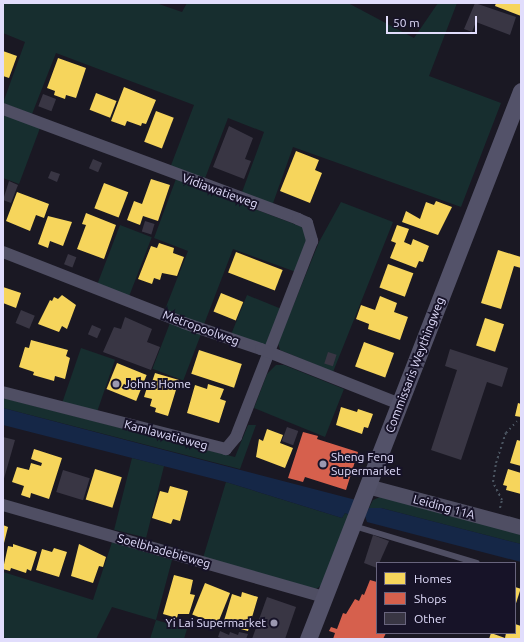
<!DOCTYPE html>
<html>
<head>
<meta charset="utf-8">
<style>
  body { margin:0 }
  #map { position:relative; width:524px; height:642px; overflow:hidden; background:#1a1823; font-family:Ubuntu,sans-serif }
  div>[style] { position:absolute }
  .green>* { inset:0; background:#172e2f; transform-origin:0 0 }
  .water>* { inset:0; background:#152747 }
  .homes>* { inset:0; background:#f6d55c; transform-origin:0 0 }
  .shops>* { inset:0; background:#d6604d }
  .building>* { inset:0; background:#393644; transform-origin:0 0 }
  .path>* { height:2px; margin-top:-1px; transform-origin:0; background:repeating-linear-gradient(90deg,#4a5460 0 2px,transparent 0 5px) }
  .service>* { height:6px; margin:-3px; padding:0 3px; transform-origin:3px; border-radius:3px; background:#4f4e63 }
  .minor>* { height:12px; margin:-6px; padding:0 6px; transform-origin:6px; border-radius:6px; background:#4f4e63 }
  .tertiary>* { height:15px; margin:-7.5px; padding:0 7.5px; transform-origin:7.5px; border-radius:7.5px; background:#4f4e63 }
  .secondary>* { height:17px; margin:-8.5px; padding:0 8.5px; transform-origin:8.5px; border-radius:8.5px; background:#535269 }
  .dots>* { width:11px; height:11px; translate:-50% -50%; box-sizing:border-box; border:2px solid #171328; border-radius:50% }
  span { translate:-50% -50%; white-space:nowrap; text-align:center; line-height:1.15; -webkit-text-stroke:4px #171328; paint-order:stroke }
  .street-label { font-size:12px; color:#e1ddfc }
  .poi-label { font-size:12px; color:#e1ddfc }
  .left { translate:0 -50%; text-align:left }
  .right { translate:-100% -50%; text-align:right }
  .frame { position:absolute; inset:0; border:4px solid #e1ddfc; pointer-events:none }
  .legend { position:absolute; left:376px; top:562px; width:140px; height:72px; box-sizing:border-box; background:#171328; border:1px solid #68647d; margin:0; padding:5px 7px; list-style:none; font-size:12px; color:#e1ddfc }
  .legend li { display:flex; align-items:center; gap:8px; height:20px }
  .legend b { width:20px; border:1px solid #68647d }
  .scale { position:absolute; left:386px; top:16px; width:91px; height:18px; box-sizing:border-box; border:2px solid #e1ddfc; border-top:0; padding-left:5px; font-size:12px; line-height:14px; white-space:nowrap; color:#e1ddfc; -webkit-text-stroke:3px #171328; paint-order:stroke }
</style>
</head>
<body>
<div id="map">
  <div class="green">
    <i style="clip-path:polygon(3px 3px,156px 3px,182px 12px,187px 3px,348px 3px,414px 38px,438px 3px,457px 3px,429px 76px,501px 103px,461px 207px,293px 147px,272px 206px,241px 195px,264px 132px,228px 118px,204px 181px,170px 168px,194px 105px,56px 53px,32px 114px,3px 103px,25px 42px,3px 33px)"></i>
    <i style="clip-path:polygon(3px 113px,40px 128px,19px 184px,3px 178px)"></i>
    <i style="clip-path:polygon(176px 179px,305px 228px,308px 239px,296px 272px,233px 249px,203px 327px,164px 312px,188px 251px,154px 238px)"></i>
    <i style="clip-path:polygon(341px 202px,393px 222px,333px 372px,280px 350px,278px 343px,319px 242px)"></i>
    <i style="left:120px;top:225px;width:34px;height:64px;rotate:21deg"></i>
    <i style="left:247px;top:295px;width:38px;height:45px;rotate:22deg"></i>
    <i style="left:170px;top:323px;width:33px;height:49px;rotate:21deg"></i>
    <i style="left:81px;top:348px;width:36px;height:57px;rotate:19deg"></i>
    <i style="clip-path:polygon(276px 365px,284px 365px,344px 389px,325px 437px,254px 408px,267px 374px)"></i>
    <i style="clip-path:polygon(3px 398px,235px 457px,248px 425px,256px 425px,240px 469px,3px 408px)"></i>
    <i style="left:132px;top:458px;width:33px;height:74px;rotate:14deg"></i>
    <i style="clip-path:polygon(226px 482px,342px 518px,345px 513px,350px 515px,322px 585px,316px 589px,203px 558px)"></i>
    <i style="clip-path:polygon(380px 497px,521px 534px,521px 544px,381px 508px,369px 508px,373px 500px)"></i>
    <i style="clip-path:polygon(112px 542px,172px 560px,156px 620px,187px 629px,184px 639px,150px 639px,156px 620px,112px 607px,96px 639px,10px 639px,3px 637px,3px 572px,93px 600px)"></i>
  </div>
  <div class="water">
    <i style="clip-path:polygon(3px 408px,356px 500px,350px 515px,345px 513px,342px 518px,226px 482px,3px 425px)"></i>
    <i style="clip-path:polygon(369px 508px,381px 508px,521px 544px,521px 562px,367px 522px,365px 516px)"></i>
  </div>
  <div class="homes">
    <i style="clip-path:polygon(496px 3px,521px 3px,521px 16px,495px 6px)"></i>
    <i style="clip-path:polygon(3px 51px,17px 56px,9px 78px,3px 76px)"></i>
    <i style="clip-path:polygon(58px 58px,86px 68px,76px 98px,66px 95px,65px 99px,54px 95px,55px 91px,47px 88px)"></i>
    <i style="clip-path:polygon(124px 87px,156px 100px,146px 124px,142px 123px,141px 126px,127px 121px,125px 126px,111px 121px)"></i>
    <i style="left:96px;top:93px;width:22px;height:18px;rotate:21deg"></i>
    <i style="left:156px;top:111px;width:19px;height:33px;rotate:21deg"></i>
    <i style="clip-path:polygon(296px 151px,319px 160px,315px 170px,322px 173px,310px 203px,280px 191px)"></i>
    <i style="clip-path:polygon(151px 179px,170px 185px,158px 221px,143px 216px,140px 225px,127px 220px,134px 201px,142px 204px)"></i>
    <i style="left:104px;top:183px;width:26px;height:27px;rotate:21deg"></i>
    <i style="clip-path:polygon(17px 192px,49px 204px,44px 218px,36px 215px,30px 231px,6px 221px)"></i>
    <i style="clip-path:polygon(436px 201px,452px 207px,438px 235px,402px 222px,406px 211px,420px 219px,426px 202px,434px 205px)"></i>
    <i style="clip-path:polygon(86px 213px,116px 225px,104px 259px,77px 249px,86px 225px,82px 224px)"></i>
    <i style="clip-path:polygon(48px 216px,72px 222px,63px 246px,50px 241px,48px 248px,38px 244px)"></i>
    <i style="clip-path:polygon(397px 225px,409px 229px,404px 242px,411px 245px,413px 239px,429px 246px,423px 262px,419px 261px,416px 268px,390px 258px,396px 243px,391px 241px)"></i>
    <i style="clip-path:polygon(159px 243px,174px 248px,173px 253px,184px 257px,177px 276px,162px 273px,160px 280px,154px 278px,152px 284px,138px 279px,151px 246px,157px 248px)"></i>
    <i style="clip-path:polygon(498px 250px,521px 257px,521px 268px,514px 266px,501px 309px,481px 303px)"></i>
    <i style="left:236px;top:252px;width:50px;height:22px;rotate:21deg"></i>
    <i style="left:388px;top:264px;width:27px;height:25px;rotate:20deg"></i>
    <i style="clip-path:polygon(3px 287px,21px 293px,16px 308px,3px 303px)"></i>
    <i style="left:221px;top:293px;width:24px;height:20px;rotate:22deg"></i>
    <i style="clip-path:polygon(62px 295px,76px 305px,67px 329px,62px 326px,59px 332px,38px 324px,50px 300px,52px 301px,54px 297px,58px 299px)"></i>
    <i style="clip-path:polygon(380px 296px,397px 303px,394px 312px,408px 317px,400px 340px,368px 329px,369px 324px,356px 319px,361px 305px,375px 310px)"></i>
    <i style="left:485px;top:318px;width:20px;height:29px;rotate:18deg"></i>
    <i style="clip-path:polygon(31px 340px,68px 350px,66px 356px,70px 358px,65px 379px,55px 376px,54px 381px,33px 375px,34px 372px,19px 367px,25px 347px,29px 348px)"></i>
    <i style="left:364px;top:342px;width:32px;height:26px;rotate:20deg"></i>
    <i style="left:199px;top:350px;width:45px;height:25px;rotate:18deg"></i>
    <i style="left:117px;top:363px;width:32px;height:28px;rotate:22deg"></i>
    <i style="clip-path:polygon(155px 373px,179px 380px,168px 416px,155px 412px,156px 408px,150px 406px,152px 399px,144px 397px,149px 381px,152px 382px)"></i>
    <i style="clip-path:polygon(208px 384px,224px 389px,220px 399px,226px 401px,219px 423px,187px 413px,195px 385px,207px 389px)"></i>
    <i style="clip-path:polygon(518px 403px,521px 404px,521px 417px,515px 416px)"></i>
    <i style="clip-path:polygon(341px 407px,357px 412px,358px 409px,373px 414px,368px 428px,364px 427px,362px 434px,336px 425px)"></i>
    <i style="clip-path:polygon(267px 429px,283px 435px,280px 443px,293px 448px,285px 468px,256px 457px,259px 439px,263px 441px)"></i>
    <i style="clip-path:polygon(517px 440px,521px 441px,521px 466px,510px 463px)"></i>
    <i style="clip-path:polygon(34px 449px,62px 458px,49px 499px,31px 493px,30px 498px,21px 495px,24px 486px,12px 482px,17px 467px,29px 470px,31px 463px,41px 466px,42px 463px,31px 459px)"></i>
    <i style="left:95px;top:469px;width:28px;height:32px;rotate:17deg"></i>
    <i style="clip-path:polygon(508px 469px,521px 473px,521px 494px,506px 490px,507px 486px,503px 485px)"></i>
    <i style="clip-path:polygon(170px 486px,188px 491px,180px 521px,173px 519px,171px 524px,152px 518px,160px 491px,168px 493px)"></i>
    <i style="clip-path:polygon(3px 525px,8px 527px,4px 543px,3px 543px)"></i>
    <i style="clip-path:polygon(13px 544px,37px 552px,31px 571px,27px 569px,26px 573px,11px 568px,10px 571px,3px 569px,8px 546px,13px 547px)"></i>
    <i style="clip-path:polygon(79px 544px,106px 557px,103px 567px,99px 566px,93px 583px,71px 576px)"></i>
    <i style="clip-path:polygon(54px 548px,67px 552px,59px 577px,36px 570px,42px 549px,52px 552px)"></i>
    <i style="clip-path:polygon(174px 575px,193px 580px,190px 594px,195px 595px,189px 614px,178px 614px,177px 618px,163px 614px)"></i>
    <i style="left:205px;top:583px;width:27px;height:34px;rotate:22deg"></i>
    <i style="left:515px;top:587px;width:6px;height:32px;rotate:18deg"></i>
    <i style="clip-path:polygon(242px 592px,258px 597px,248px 631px,223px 624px,232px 594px,241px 597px)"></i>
    <i style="clip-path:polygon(515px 624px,521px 626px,521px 639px,489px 639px,491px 633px,505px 638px,506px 633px,515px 633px)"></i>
  </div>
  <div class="shops">
    <i style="clip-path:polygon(303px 432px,318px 436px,317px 439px,358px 452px,346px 490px,305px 477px,303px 482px,288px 478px)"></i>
    <i style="clip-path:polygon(370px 580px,377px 582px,377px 633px,386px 633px,383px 639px,333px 639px,335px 633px,329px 631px,331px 627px,337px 629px,343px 613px,346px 614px,355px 599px,359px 601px,362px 594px,364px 595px)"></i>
  </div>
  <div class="building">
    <i style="clip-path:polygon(475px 3px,516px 17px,510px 35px,476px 22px,472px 32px,464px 29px)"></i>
    <i style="left:43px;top:94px;width:14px;height:13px;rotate:21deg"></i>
    <i style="clip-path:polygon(229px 126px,253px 138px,245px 159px,251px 161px,244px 179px,213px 167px)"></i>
    <i style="left:93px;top:159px;width:10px;height:10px;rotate:24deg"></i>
    <i style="clip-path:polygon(51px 171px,60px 174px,57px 182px,48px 178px)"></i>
    <i style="clip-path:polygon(9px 181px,18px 185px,11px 203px,3px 200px)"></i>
    <i style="left:145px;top:221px;width:10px;height:11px;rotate:17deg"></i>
    <i style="left:68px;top:254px;width:9px;height:11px;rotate:21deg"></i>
    <i style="left:21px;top:310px;width:15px;height:14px;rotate:23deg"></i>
    <i style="clip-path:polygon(125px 317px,152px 329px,147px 342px,160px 347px,151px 370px,103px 352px,114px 327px,121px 329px)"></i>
    <i style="left:92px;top:325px;width:10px;height:10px;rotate:24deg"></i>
    <i style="clip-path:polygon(450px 349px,508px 368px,502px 387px,487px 382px,461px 460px,431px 450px,457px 370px,445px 366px)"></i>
    <i style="left:328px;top:352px;width:9px;height:12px;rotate:18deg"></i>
    <i style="left:287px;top:427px;width:12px;height:15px;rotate:20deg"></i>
    <i style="clip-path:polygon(3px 437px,15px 440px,3px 482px)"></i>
    <i style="left:63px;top:470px;width:28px;height:23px;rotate:17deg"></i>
    <i style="clip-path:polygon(373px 535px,389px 541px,377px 568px,364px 563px)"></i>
    <i style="clip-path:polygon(267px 597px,296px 607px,285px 639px,252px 639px)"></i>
    <i style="clip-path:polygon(220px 631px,229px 635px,230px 632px,238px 635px,239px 632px,248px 634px,246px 639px,224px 639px,218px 637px)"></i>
  </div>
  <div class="path">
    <i style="left:500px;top:508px;width:8px;rotate:-76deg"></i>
    <i style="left:502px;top:500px;width:20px;rotate:-117deg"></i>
    <i style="left:493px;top:482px;width:19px;rotate:-81deg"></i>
    <i style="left:496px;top:463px;width:32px;rotate:-72deg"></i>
    <i style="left:506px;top:433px;width:16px;rotate:-47deg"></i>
  </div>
  <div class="service">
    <i style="left:354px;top:526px;width:128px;rotate:16.7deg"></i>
  </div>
  <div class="minor">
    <i style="left:3px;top:109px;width:315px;rotate:20.4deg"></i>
    <i style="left:298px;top:219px;width:10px;rotate:24deg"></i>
    <i style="left:307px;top:223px;width:19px;rotate:74deg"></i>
    <i style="left:312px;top:241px;width:210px;rotate:111.2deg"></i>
    <i style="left:236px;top:437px;width:16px;rotate:130deg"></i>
    <i style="left:226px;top:449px;width:230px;rotate:-165.7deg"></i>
    <i style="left:3px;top:252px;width:194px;rotate:21.4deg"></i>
    <i style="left:184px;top:323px;width:81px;rotate:18.7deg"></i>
    <i style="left:261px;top:349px;width:149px;rotate:21.6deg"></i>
    <i style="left:3px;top:505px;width:334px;rotate:16deg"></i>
  </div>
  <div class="tertiary">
    <i style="left:367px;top:486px;width:159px;rotate:14.9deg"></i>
  </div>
  <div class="secondary">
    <i style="left:308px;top:639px;width:588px;rotate:-68.76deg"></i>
  </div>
  <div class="dots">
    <i style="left:116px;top:384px;background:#9b98b0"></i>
    <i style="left:323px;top:464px;background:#9b98b0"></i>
    <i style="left:274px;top:623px;background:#9b98b0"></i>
  </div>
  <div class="street-label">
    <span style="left:220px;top:191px;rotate:20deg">Vidiawatieweg</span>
    <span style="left:201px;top:328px;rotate:20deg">Metropoolweg</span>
    <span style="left:415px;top:365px;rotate:-69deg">Commissaris Weythingweg</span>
    <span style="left:166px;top:435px;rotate:15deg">Kamlawatieweg</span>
    <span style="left:444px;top:507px;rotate:15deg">Leiding 11A</span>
    <span style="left:164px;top:551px;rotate:16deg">Soelbhadebieweg</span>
  </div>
  <div class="poi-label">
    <span class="left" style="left:124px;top:384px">Johns Home</span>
    <span class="left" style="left:331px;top:464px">Sheng Feng<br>Supermarket</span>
    <span class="right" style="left:266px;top:623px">Yi Lai Supermarket</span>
  </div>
  <div class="frame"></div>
  <ul class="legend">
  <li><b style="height:11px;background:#f6d55c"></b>Homes</li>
  <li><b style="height:11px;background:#d6604d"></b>Shops</li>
  <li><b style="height:11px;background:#393644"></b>Other</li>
  </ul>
  <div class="scale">50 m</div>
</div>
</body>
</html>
